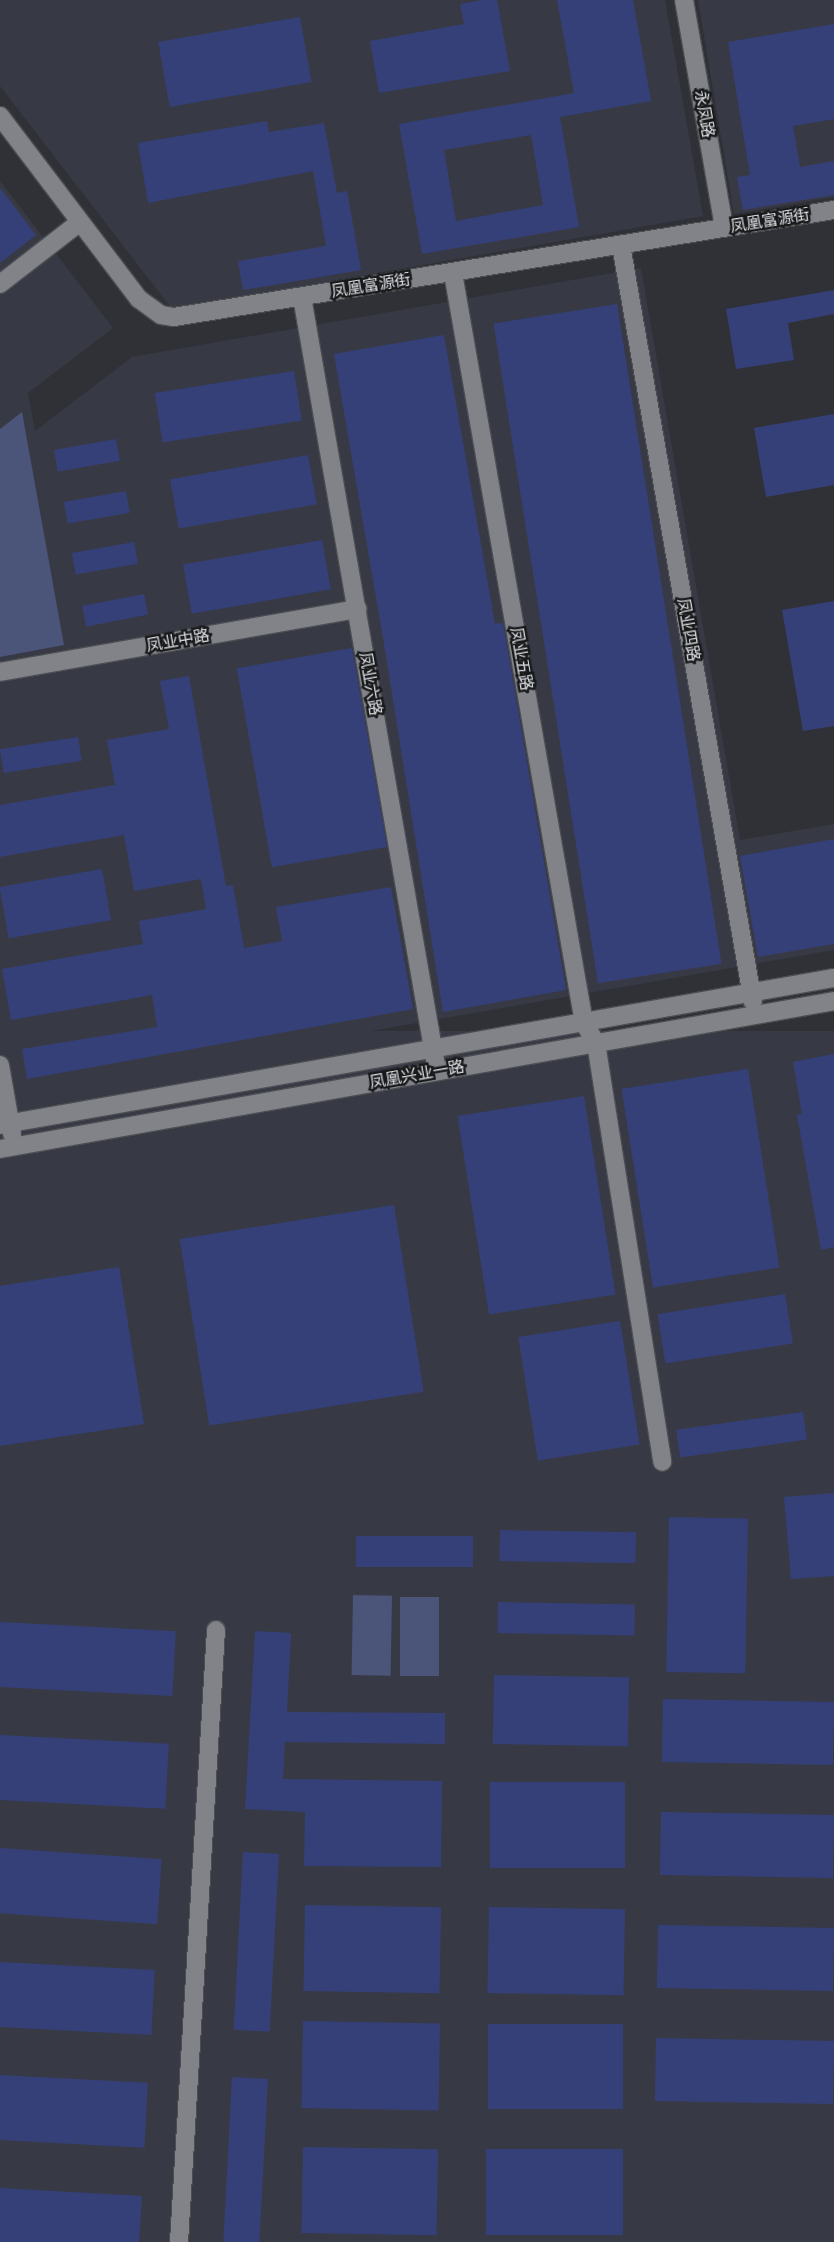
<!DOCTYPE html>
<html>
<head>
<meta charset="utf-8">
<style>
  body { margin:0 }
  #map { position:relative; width:834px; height:2242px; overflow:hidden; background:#2f3136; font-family:"Space Grotesk","Noto Sans SC",sans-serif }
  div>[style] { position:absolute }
  .built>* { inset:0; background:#373a45; transform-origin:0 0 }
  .green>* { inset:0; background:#4b5479; transform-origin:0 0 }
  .building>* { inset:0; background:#364078; transform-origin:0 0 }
  .roads { filter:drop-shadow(1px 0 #4b4d51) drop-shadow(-1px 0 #4b4d51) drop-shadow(0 1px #4b4d51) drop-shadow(0 -1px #4b4d51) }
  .minor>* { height:18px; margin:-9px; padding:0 9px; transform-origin:9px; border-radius:9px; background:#818389 }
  span { translate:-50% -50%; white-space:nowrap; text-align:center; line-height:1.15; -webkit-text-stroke:5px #18191b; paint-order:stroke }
  .street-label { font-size:16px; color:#dfe0e4 }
</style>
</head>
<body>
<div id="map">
  <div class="built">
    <i style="clip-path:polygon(0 0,665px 0,703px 216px,172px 309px,0 86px)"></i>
    <i style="clip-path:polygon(698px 0,834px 0,834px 197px,734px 214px)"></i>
    <i style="clip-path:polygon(0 181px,113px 328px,28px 393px,35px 431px,132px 357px,641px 268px,740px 840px,834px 824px,834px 950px,0 1096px)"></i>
    <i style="left:834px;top:1031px;width:1211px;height:845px;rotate:90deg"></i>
  </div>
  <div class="green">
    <i style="clip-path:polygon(22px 412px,64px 645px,0 657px,0 429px)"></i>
    <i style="left:353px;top:1595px;width:39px;height:80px;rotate:1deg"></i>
    <i style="left:400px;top:1597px;width:39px;height:79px"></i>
  </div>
  <div class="building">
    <i style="clip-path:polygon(482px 0,497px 0,510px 71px,379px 93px,370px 41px,464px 24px,460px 4px)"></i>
    <i style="clip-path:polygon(evenodd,557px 0,633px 0,651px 101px,560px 117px,579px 227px,422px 254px,399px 124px,574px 93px,557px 0,531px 135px,543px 205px,456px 221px,444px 150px,531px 135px)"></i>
    <i style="left:300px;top:17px;width:66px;height:144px;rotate:80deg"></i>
    <i style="clip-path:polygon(834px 24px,834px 119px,793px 126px,800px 167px,834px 161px,834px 195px,743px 210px,737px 177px,750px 175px,728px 42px)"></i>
    <i style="clip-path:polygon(267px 121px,269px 132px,324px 123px,337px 193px,347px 191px,361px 270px,243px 290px,238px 261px,326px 246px,313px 171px,148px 203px,138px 143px)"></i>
    <i style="clip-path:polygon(0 188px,36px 235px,0 263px)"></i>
    <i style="clip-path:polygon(834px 290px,834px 314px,788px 323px,794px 360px,736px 369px,726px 309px)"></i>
    <i style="left:617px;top:304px;width:668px;height:125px;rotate:81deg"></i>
    <i style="clip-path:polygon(444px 335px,495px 624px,503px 623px,566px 990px,443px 1012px,384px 644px,334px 354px)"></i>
    <i style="left:294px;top:371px;width:50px;height:141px;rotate:81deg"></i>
    <i style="clip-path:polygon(834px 414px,834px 485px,766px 497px,754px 428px)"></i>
    <i style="left:116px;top:439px;width:22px;height:63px;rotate:80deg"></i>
    <i style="left:308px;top:455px;width:50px;height:140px;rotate:80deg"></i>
    <i style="left:126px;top:491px;width:22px;height:63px;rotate:80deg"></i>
    <i style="left:322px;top:540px;width:50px;height:141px;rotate:80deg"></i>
    <i style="left:134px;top:542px;width:22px;height:63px;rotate:80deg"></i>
    <i style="left:144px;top:594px;width:21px;height:63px;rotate:79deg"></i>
    <i style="clip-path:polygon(834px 601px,834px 726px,803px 731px,782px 610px)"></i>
    <i style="left:352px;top:648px;width:202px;height:117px;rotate:80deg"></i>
    <i style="clip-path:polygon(189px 676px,226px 886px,233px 885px,244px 948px,282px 941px,276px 907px,391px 887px,413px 1009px,27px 1079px,22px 1049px,157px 1027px,152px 995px,11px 1020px,2px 969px,143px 944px,139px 921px,206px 909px,201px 879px,134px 891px,124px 835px,0 857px,0 805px,115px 785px,107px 740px,169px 729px,160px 681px)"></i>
    <i style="left:78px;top:737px;width:24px;height:79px;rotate:81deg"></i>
    <i style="clip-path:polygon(834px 839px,834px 944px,758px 957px,740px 856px)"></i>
    <i style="left:102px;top:869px;width:52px;height:104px;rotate:80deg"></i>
    <i style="clip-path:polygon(834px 1054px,834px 1247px,821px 1250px,797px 1115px,802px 1114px,793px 1062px)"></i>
    <i style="left:748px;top:1069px;width:201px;height:128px;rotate:81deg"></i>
    <i style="left:584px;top:1096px;width:201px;height:128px;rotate:81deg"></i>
    <i style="left:394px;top:1205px;width:189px;height:217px;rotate:81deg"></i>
    <i style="clip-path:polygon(119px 1267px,144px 1424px,0 1446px,0 1286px)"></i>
    <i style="left:785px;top:1294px;width:50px;height:129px;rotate:81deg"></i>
    <i style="left:620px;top:1321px;width:125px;height:103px;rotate:81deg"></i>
    <i style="left:803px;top:1412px;width:28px;height:128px;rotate:82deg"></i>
    <i style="clip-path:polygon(834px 1493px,834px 1576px,791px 1579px,784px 1497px)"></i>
    <i style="left:669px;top:1517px;width:79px;height:155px;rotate:1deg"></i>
    <i style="left:500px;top:1530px;width:136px;height:31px;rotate:1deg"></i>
    <i style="left:356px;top:1536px;width:117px;height:31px"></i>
    <i style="left:498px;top:1602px;width:137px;height:31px;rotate:1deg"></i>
    <i style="left:0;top:1622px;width:176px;height:65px;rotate:3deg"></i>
    <i style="clip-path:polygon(255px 1631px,291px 1633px,287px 1712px,445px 1713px,445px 1744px,285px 1742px,283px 1779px,442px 1781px,441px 1867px,304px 1866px,305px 1812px,245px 1809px)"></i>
    <i style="left:494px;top:1675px;width:135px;height:69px;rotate:1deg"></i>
    <i style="left:663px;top:1699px;width:171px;height:63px;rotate:1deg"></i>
    <i style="left:0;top:1735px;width:169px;height:65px;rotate:3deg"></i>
    <i style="left:490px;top:1782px;width:135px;height:86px"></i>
    <i style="left:661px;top:1812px;width:173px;height:63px;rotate:1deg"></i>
    <i style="left:0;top:1848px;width:162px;height:65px;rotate:4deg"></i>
    <i style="left:243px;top:1852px;width:36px;height:178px;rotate:3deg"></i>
    <i style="left:305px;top:1905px;width:136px;height:86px;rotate:1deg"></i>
    <i style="left:489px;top:1907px;width:136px;height:86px;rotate:1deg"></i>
    <i style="left:658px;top:1925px;width:176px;height:63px;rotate:1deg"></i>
    <i style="left:0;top:1962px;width:155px;height:65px;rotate:3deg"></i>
    <i style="left:303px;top:2021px;width:137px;height:87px;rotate:1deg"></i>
    <i style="left:488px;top:2024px;width:135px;height:85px"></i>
    <i style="left:656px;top:2038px;width:178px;height:63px;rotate:1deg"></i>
    <i style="left:0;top:2075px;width:148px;height:65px;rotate:3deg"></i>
    <i style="left:232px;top:2077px;width:36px;height:165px;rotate:3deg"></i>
    <i style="left:303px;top:2147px;width:135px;height:86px;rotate:1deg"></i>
    <i style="left:486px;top:2149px;width:137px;height:86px"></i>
    <i style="clip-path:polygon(0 2188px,142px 2196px,139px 2242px,0 2242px)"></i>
  </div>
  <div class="roads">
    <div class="minor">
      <i style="left:684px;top:0;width:231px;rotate:80deg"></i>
      <i style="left:0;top:116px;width:230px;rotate:52.8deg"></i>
      <i style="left:139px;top:299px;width:27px;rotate:36deg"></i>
      <i style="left:161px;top:315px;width:13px;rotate:9deg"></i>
      <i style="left:174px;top:317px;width:669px;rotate:-9.21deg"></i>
      <i style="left:621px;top:245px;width:768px;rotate:80.11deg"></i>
      <i style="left:453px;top:273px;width:761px;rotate:80.09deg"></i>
      <i style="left:584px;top:1023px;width:23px;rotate:59deg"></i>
      <i style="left:596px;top:1043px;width:424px;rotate:81deg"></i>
      <i style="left:0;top:284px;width:101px;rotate:-37.8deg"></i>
      <i style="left:302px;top:297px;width:775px;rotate:80.11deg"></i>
      <i style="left:0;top:672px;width:363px;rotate:-10deg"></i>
      <i style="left:0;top:1065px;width:70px;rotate:80.1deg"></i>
      <i style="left:0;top:1125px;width:847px;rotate:-10deg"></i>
      <i style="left:0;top:1149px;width:847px;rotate:-10.06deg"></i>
      <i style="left:179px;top:2242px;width:613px;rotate:-86.54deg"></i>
    </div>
  </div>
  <div class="street-label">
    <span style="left:704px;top:114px;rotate:80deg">永凤路</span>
    <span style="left:770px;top:221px;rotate:-9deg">凤凰富源街</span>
    <span style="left:371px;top:286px;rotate:-9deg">凤凰富源街</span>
    <span style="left:688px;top:630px;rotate:80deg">凤业四路</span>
    <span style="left:178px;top:641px;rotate:-10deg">凤业中路</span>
    <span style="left:521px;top:659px;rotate:80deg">凤业五路</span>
    <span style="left:370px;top:684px;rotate:80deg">凤业六路</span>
    <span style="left:417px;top:1075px;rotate:-10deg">凤凰兴业一路</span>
  </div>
</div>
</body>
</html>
